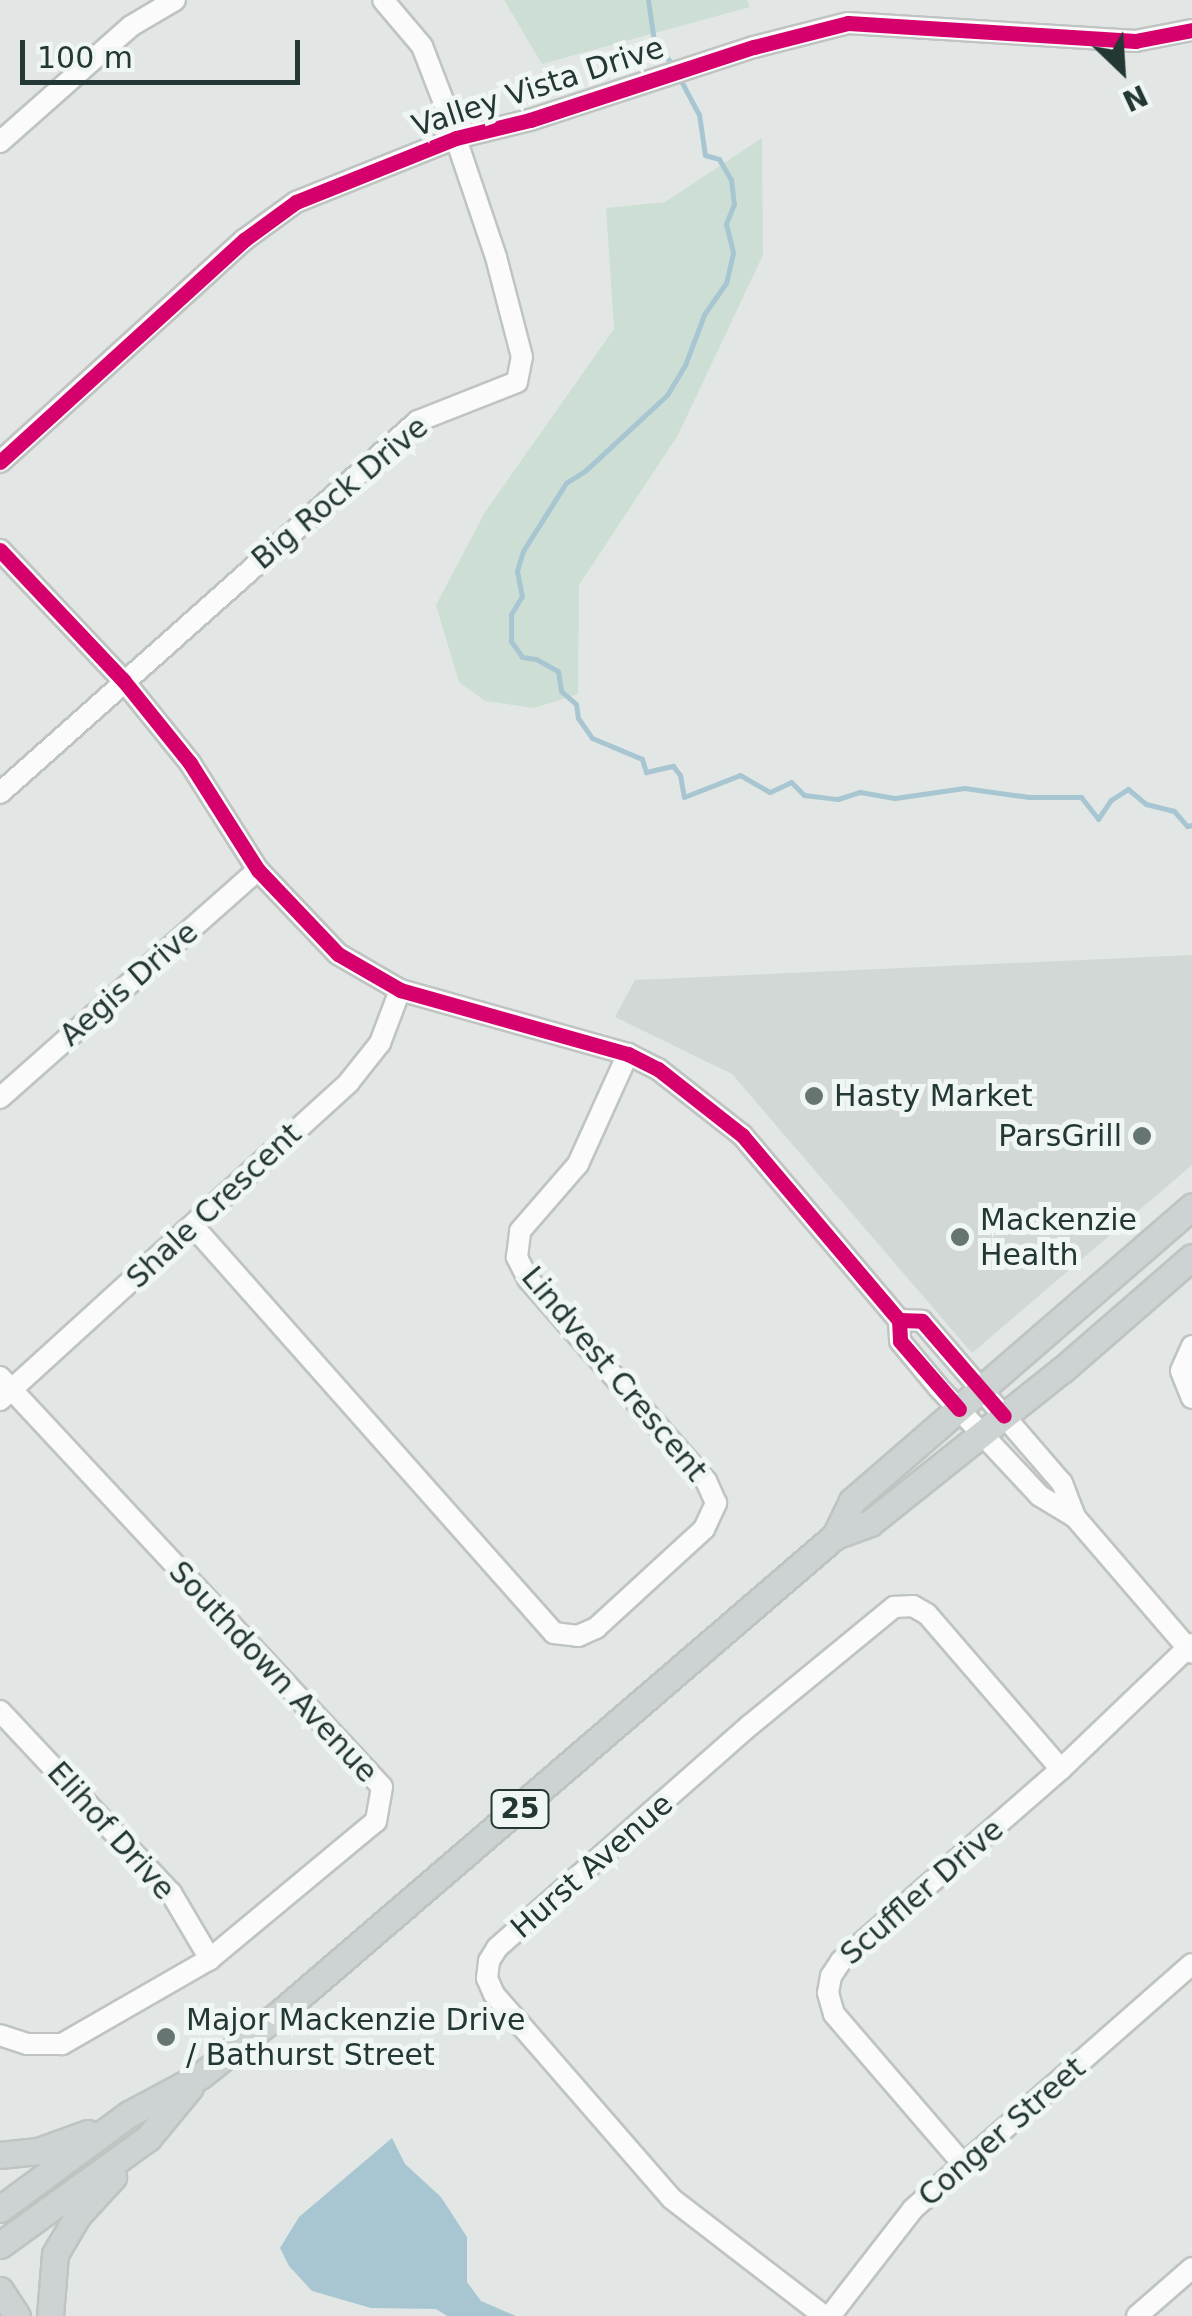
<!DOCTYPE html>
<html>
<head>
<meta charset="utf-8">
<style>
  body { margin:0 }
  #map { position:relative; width:1192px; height:2316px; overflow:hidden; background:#e2e7e5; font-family:"DejaVu Sans",sans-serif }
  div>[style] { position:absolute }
  .built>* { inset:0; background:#d1d8d5 }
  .green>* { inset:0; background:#cddfd4 }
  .water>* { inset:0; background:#a8c6d1 }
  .stream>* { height:5px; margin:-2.5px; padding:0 2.5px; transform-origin:2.5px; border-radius:2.5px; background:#a8c6d1 }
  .roads { filter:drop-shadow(2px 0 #bfc4c2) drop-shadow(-2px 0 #bfc4c2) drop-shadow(0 2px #bfc4c2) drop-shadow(0 -2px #bfc4c2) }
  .minor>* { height:20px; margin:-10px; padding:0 10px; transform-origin:10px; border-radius:10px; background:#fbfbfb }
  .major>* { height:25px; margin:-12.5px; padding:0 12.5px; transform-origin:12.5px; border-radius:12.5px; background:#cdd3d2 }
  .cycleway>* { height:15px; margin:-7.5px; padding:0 7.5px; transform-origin:7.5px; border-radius:7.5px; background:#d6006c }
  .dots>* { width:28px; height:28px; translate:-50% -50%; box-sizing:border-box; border:5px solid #f0f6f4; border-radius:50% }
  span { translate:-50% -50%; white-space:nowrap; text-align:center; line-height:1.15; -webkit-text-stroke:10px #f0f6f4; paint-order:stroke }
  .shield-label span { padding:2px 8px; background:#f0f6f4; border:2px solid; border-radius:8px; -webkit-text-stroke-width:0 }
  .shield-label { font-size:28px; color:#233734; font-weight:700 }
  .street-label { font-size:30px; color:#233734 }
  .poi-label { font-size:30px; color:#233734 }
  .left { translate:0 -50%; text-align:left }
  .right { translate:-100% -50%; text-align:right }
  .north { position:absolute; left:1072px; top:20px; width:100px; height:100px; -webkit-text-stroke:8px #f0f6f4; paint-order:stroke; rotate:155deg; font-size:28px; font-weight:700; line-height:40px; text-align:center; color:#233734 }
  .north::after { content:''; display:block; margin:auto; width:35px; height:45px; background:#233734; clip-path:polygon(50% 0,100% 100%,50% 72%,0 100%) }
  .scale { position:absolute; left:20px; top:40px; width:280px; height:45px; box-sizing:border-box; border:5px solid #233734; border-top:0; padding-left:12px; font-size:30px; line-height:35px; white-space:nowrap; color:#233734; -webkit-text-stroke:8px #f0f6f4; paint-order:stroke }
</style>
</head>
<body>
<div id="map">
  <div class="built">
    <i style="clip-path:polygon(1192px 955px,1192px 1165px,972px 1353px,732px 1074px,615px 1017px,635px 980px)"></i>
  </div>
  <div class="green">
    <i style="clip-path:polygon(504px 0,747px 0,750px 7px,542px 64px)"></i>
    <i style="clip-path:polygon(762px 138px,763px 255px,678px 435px,579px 585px,578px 694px,534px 708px,485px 701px,459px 682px,436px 605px,485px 512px,614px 329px,606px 208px,665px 202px)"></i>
  </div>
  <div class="water">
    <i style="clip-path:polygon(392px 2138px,405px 2164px,441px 2197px,467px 2237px,467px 2282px,481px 2301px,516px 2316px,447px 2316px,436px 2309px,371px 2308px,312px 2291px,289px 2266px,280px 2248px,299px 2217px)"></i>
  </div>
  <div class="stream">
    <i style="left:648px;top:0;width:41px;rotate:81.7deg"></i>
    <i style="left:654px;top:41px;width:36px;rotate:52deg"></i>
    <i style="left:680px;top:79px;width:40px;rotate:62deg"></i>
    <i style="left:699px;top:114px;width:41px;rotate:81.7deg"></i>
    <i style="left:705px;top:155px;width:15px;rotate:16deg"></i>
    <i style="left:719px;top:159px;width:24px;rotate:60deg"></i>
    <i style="left:731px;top:180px;width:24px;rotate:83deg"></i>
    <i style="left:734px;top:204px;width:22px;rotate:112deg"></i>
    <i style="left:726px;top:224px;width:30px;rotate:76deg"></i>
    <i style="left:733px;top:253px;width:31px;rotate:103deg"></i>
    <i style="left:726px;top:283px;width:39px;rotate:125deg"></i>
    <i style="left:704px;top:315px;width:53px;rotate:110.8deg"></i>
    <i style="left:685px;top:365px;width:35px;rotate:121deg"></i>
    <i style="left:667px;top:395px;width:112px;rotate:137.2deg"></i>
    <i style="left:585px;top:471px;width:22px;rotate:148deg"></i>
    <i style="left:566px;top:483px;width:80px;rotate:122.3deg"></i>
    <i style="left:523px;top:551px;width:21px;rotate:107deg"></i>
    <i style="left:517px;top:571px;width:25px;rotate:79deg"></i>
    <i style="left:522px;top:596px;width:21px;rotate:121deg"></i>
    <i style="left:511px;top:614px;width:27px;rotate:90deg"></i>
    <i style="left:511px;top:641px;width:19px;rotate:55deg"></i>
    <i style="left:522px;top:657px;width:14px;rotate:8deg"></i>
    <i style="left:536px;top:659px;width:25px;rotate:29deg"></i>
    <i style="left:558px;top:671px;width:20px;rotate:81deg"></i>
    <i style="left:561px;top:691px;width:20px;rotate:41deg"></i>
    <i style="left:576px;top:704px;width:14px;rotate:82deg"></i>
    <i style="left:578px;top:718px;width:24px;rotate:55deg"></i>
    <i style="left:592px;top:738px;width:54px;rotate:22.8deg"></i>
    <i style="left:642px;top:759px;width:14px;rotate:73deg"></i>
    <i style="left:646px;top:772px;width:28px;rotate:-13deg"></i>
    <i style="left:673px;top:766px;width:11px;rotate:52deg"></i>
    <i style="left:680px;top:775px;width:22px;rotate:80deg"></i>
    <i style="left:684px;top:797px;width:60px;rotate:-21.4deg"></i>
    <i style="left:740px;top:775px;width:34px;rotate:30deg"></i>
    <i style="left:770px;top:792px;width:23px;rotate:-25deg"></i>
    <i style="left:791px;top:782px;width:18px;rotate:45deg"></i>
    <i style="left:804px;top:795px;width:34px;rotate:7deg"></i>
    <i style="left:838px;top:799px;width:23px;rotate:-18deg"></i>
    <i style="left:860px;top:792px;width:36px;rotate:10deg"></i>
    <i style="left:895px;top:798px;width:70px;rotate:-8.2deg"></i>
    <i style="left:964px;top:788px;width:66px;rotate:7.9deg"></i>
    <i style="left:1029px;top:797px;width:52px"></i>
    <i style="left:1081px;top:797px;width:28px;rotate:52deg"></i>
    <i style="left:1098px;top:819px;width:23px;rotate:-56deg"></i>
    <i style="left:1111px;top:800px;width:20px;rotate:-33deg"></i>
    <i style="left:1128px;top:789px;width:23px;rotate:40deg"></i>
    <i style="left:1146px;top:804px;width:29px;rotate:14deg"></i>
    <i style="left:1174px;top:811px;width:20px;rotate:49deg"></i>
    <i style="left:1187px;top:826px;width:5px;rotate:-11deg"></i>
  </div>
  <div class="roads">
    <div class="minor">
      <i style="left:0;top:142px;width:175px;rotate:-41.5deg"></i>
      <i style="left:131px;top:26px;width:51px;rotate:-30.6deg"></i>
      <i style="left:0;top:462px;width:330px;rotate:-42.3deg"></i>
      <i style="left:244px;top:240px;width:64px;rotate:-36.2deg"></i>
      <i style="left:296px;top:202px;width:172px;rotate:-21.8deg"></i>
      <i style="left:456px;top:138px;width:76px;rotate:-13.7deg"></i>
      <i style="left:530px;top:120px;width:236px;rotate:-18.1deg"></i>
      <i style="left:754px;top:47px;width:97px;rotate:-14.3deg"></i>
      <i style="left:848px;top:23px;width:288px;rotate:3.6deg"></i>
      <i style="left:1135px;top:41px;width:58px;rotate:-10.9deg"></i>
      <i style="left:0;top:550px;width:179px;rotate:46.6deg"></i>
      <i style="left:123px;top:680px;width:107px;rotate:51.1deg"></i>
      <i style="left:190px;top:763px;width:127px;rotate:57.6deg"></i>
      <i style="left:258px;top:870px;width:116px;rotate:46.4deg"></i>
      <i style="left:338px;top:954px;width:72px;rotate:30.1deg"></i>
      <i style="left:400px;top:990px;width:237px;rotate:15.7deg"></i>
      <i style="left:628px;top:1054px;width:34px;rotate:27deg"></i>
      <i style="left:658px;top:1069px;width:107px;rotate:38.2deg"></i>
      <i style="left:742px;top:1135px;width:243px;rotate:49.7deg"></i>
      <i style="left:899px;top:1320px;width:21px;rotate:87deg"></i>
      <i style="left:900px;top:1341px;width:60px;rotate:50.4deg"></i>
      <i style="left:938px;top:1387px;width:149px;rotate:46.9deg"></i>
      <i style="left:1040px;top:1496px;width:41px;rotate:31deg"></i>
      <i style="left:0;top:793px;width:560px;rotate:-41.67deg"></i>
      <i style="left:418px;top:421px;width:106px;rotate:-21.5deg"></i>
      <i style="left:517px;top:382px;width:25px;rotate:-79deg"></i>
      <i style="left:522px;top:357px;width:103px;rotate:-104.6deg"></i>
      <i style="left:496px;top:257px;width:163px;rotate:-108.7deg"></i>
      <i style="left:444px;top:103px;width:61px;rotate:-111.1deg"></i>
      <i style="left:422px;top:46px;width:60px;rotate:-130.3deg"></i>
      <i style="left:0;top:1098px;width:344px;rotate:-41.5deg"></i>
      <i style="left:193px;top:1226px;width:544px;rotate:48.43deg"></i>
      <i style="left:554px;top:1633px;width:24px;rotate:7deg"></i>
      <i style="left:578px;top:1636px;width:20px;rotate:-24deg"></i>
      <i style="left:596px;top:1628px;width:147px;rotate:-42.5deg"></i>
      <i style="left:704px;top:1529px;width:29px;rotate:-65deg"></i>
      <i style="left:716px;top:1503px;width:24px;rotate:-114deg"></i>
      <i style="left:706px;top:1481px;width:269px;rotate:-131.4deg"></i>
      <i style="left:528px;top:1279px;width:25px;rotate:-117deg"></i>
      <i style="left:517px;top:1257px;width:26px;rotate:-83deg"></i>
      <i style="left:520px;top:1231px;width:89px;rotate:-49.1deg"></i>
      <i style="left:578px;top:1164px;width:121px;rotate:-65.6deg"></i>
      <i style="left:899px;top:1320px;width:23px;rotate:2deg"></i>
      <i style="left:922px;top:1321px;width:214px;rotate:49.2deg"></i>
      <i style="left:1062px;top:1483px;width:36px;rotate:69deg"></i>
      <i style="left:1075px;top:1517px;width:179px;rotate:49.3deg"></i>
      <i style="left:1192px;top:1346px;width:27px;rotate:114deg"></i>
      <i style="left:1181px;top:1371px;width:29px;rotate:68deg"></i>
      <i style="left:0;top:1377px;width:560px;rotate:47.02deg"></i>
      <i style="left:382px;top:1787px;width:35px;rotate:100deg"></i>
      <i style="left:376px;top:1821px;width:216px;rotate:140.3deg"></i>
      <i style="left:210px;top:1959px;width:171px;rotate:150.1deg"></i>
      <i style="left:62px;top:2044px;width:35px;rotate:180deg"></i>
      <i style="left:27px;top:2044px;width:28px;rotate:-162deg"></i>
      <i style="left:0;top:1400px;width:472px;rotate:-42.3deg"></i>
      <i style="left:349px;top:1082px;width:50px;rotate:-51.5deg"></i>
      <i style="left:380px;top:1043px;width:57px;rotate:-69.3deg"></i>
      <i style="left:0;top:1711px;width:250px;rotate:46.8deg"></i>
      <i style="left:171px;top:1893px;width:77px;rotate:59.4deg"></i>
      <i style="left:963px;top:2164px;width:198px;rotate:-130.7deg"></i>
      <i style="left:834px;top:2014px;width:22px;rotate:-106deg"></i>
      <i style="left:828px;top:1993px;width:17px;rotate:-80deg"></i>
      <i style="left:831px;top:1976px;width:18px;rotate:-56deg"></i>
      <i style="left:841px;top:1961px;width:292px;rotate:-41.1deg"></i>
      <i style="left:1061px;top:1769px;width:181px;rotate:-43.7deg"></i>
      <i style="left:824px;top:2316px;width:192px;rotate:-142.4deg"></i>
      <i style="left:672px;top:2199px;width:271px;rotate:-131deg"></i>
      <i style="left:494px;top:1994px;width:17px;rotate:-114deg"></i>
      <i style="left:487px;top:1978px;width:17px;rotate:-83deg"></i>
      <i style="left:489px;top:1961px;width:15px;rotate:-58deg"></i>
      <i style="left:497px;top:1948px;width:336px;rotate:-41.4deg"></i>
      <i style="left:749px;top:1726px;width:188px;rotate:-39.4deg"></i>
      <i style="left:894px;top:1607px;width:19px;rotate:-3deg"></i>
      <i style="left:913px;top:1606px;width:16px;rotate:30deg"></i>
      <i style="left:927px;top:1614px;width:205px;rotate:49.2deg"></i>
      <i style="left:830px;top:2316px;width:135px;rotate:-52.2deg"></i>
      <i style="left:913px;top:2209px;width:371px;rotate:-41.3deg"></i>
      <i style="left:1137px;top:2316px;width:73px;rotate:-41.1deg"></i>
    </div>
    <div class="major">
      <i style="left:835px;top:1536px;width:39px;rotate:-64deg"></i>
      <i style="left:852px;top:1501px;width:450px;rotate:-40.9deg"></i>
      <i style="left:0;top:2155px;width:38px;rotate:-6deg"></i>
      <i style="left:38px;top:2151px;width:53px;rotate:-19.8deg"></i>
      <i style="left:0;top:2209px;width:160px;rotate:-36.4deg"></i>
      <i style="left:129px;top:2114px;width:81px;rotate:-28.2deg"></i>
      <i style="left:200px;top:2076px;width:102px;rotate:-38.2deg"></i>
      <i style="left:280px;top:2013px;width:732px;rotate:-40.68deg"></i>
      <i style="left:835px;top:1536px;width:37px;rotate:-20deg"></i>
      <i style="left:870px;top:1523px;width:246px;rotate:-38.6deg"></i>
      <i style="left:1062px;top:1370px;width:172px;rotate:-41deg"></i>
      <i style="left:0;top:2245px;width:183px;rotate:-35.9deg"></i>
      <i style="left:148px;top:2138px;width:66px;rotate:-50.5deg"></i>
      <i style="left:0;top:2290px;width:31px;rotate:57deg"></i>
      <i style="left:50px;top:2316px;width:62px;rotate:-85.4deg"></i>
      <i style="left:55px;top:2254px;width:45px;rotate:-59.5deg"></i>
      <i style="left:78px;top:2215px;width:52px;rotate:-47.4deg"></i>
    </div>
  </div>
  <div class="cycleway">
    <i style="left:0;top:462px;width:330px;rotate:-42.3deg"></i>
    <i style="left:244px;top:240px;width:64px;rotate:-36.2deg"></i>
    <i style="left:296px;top:202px;width:172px;rotate:-21.8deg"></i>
    <i style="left:456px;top:138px;width:76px;rotate:-13.7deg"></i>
    <i style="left:530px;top:120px;width:236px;rotate:-18.1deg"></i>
    <i style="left:754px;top:47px;width:97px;rotate:-14.3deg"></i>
    <i style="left:848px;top:23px;width:288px;rotate:3.6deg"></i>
    <i style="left:1135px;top:41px;width:58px;rotate:-10.9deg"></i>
    <i style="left:0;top:550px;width:179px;rotate:46.6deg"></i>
    <i style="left:123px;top:680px;width:107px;rotate:51.1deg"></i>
    <i style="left:190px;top:763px;width:127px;rotate:57.6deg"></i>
    <i style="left:258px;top:870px;width:116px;rotate:46.4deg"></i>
    <i style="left:338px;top:954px;width:72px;rotate:30.1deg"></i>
    <i style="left:400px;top:990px;width:237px;rotate:15.7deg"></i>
    <i style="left:628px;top:1054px;width:34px;rotate:27deg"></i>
    <i style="left:658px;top:1069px;width:107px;rotate:38.2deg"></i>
    <i style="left:742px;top:1135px;width:243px;rotate:49.7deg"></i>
    <i style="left:899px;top:1320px;width:21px;rotate:87deg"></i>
    <i style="left:900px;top:1341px;width:90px;rotate:49.1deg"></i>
    <i style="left:899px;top:1320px;width:23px;rotate:2deg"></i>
    <i style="left:922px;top:1321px;width:125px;rotate:49.2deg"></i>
  </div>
  <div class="dots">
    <i style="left:814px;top:1096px;background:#667572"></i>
    <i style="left:1142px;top:1136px;background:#667572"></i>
    <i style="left:960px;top:1237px;background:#667572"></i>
    <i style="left:166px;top:2037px;background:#667572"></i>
  </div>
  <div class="shield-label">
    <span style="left:520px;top:1809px">25</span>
  </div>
  <div class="street-label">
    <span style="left:538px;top:87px;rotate:-18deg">Valley Vista Drive</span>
    <span style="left:340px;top:493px;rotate:-40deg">Big Rock Drive</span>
    <span style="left:129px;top:984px;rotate:-41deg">Aegis Drive</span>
    <span style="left:214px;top:1206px;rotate:-43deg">Shale Crescent</span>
    <span style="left:614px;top:1374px;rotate:50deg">Lindvest Crescent</span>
    <span style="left:273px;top:1672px;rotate:47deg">Southdown Avenue</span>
    <span style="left:111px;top:1831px;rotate:48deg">Elihof Drive</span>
    <span style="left:592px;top:1866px;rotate:-41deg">Hurst Avenue</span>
    <span style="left:922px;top:1892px;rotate:-41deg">Scuffler Drive</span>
    <span style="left:1002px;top:2132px;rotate:-41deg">Conger Street</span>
  </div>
  <div class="poi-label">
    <span class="left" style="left:834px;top:1096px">Hasty Market</span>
    <span class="right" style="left:1122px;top:1136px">ParsGrill</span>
    <span class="left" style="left:980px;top:1237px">Mackenzie<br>Health</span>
    <span class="left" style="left:186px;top:2037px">Major Mackenzie Drive<br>/ Bathurst Street</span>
  </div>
  <div class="north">N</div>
  <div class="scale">100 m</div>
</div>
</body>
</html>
